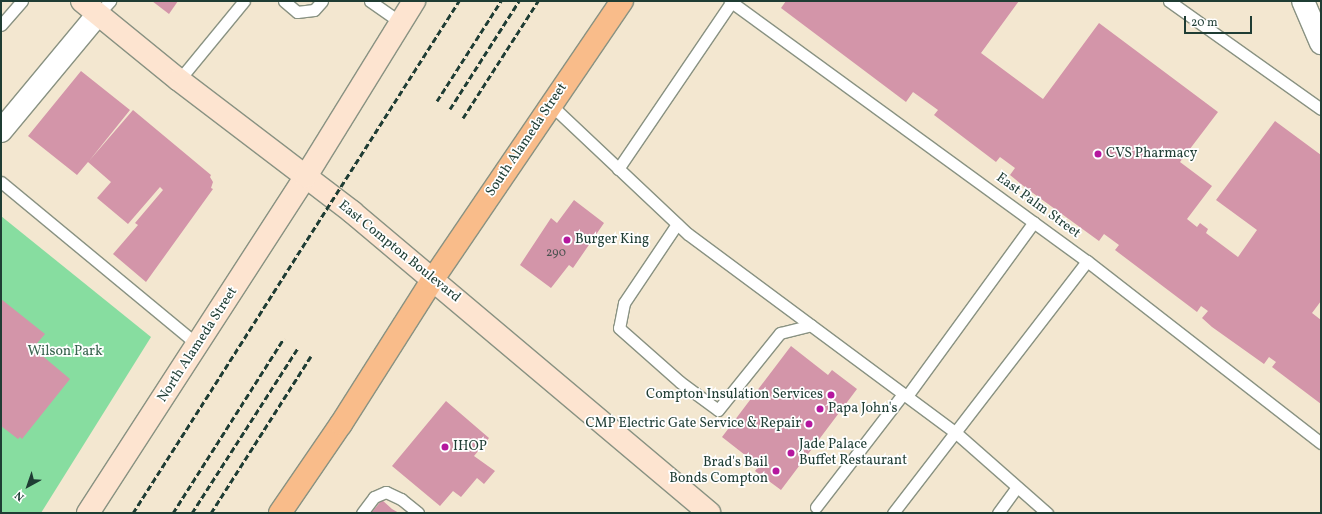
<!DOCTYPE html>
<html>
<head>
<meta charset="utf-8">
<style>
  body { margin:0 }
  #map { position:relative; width:1322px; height:514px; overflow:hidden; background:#f3e7d0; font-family:Vollkorn,serif }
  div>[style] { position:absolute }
  .green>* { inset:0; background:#87dda0 }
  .building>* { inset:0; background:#d395a9 }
  .roads { filter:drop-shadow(1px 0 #899282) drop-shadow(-1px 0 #899282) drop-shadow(0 1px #899282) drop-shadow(0 -1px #899282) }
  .lane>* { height:11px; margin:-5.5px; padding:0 5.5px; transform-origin:5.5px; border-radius:5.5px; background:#fff }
  .street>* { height:22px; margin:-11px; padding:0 11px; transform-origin:11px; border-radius:11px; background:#fff }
  .secondary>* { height:22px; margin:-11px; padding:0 11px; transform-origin:11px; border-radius:11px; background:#fde4d0 }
  .primary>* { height:22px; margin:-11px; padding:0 11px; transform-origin:11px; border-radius:11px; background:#f9bc8a }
  .rail>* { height:3px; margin-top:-1.5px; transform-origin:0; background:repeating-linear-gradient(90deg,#1f3d34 0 6px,transparent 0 9px) }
  .dots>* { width:11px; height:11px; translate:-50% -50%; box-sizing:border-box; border:2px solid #fff; border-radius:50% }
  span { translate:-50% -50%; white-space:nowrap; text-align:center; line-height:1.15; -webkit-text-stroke:3.5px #fff; paint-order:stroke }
  .number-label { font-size:12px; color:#4c5351 }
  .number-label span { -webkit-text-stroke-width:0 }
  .street-label { font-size:14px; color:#1f3d34 }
  .poi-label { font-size:14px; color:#1f3d34 }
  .left { translate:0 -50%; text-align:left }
  .right { translate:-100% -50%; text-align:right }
  .park-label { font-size:14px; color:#39654f }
  .frame { position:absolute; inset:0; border:2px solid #1f3d34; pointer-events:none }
  .north { position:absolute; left:8px; top:466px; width:40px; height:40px; -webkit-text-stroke:3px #fff; paint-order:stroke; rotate:220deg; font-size:11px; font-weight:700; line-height:16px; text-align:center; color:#1f3d34 }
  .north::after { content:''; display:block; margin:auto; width:14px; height:18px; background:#1f3d34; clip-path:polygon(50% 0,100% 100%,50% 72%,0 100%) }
  .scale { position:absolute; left:1184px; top:16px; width:68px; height:18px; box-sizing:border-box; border:2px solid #1f3d34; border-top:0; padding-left:5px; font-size:12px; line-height:14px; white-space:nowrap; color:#1f3d34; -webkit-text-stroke:3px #fff; paint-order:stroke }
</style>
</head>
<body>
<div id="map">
  <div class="green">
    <i style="clip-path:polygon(1px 216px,151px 337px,41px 513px,1px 513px)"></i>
  </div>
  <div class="building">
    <i style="clip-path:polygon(152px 1px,178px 1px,169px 14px)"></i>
    <i style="clip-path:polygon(786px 1px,1019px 1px,981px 53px,1043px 99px,1099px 23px,1218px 112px,1180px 162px,1212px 186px,1187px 219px,1197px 227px,1200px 223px,1208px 229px,1206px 233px,1238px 257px,1257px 230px,1216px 200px,1275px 121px,1321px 155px,1321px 301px,1312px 313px,1321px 320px,1321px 404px,1272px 367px,1276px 362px,1269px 357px,1264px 364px,1212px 327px,1202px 318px,1208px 311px,1201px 306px,1197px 312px,1115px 250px,1119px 245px,1104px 234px,1099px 241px,1026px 188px,1010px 175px,1015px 168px,1000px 157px,996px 162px,934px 115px,938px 110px,913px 92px,906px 102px,781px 8px)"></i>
    <i style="clip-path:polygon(81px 71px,130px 110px,89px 161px,133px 110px,211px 175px,210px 177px,213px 182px,211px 188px,213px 189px,146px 282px,113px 254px,138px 225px,135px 223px,163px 190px,160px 187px,128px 224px,97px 198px,111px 182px,88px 162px,77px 175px,28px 136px)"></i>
    <i style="clip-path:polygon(574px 200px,604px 223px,573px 268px,569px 265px,551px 288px,520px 265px,551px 218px,557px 223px)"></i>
    <i style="clip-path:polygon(1px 299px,45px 334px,33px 348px,70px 379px,22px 439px,20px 437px,18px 439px,1px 426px)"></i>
    <i style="clip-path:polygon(791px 346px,828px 375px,832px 370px,857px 389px,781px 490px,755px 471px,759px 466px,722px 437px)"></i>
    <i style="clip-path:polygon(446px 401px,489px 438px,474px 456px,495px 471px,484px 484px,477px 478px,461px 497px,453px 491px,440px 506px,392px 466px)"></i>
    <i style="clip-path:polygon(382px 500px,392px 509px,399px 513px,371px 513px)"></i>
  </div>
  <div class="roads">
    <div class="lane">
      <i style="left:284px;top:1px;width:17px;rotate:40deg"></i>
      <i style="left:297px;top:12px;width:17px;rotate:-7deg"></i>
      <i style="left:314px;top:10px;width:12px;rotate:-48deg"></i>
      <i style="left:370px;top:1px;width:38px;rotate:35deg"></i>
      <i style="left:730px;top:1px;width:442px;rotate:36.1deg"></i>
      <i style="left:1087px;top:261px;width:296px;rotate:37.9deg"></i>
      <i style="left:1169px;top:1px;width:186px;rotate:35.4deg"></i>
      <i style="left:98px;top:14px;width:18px;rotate:-47deg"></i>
      <i style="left:1px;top:25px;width:32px;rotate:-49deg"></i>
      <i style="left:179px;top:80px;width:102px;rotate:-50.6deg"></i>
      <i style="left:551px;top:105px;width:188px;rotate:43.3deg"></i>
      <i style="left:688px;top:234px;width:332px;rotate:36.6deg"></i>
      <i style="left:955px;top:432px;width:123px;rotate:41.4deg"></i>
      <i style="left:618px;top:169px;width:203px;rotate:-55.8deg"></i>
      <i style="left:1px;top:182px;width:256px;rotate:39.6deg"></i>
      <i style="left:677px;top:224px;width:95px;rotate:123.9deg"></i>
      <i style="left:624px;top:303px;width:25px;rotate:101deg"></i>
      <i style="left:619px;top:328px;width:81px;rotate:41.5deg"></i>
      <i style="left:680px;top:382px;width:47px;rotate:36.4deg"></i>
      <i style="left:718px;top:410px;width:99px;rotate:-51.2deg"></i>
      <i style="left:780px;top:333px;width:32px;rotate:-14deg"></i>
      <i style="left:907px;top:396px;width:215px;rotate:-53.9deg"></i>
      <i style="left:816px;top:507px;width:143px;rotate:-52.4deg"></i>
      <i style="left:362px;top:513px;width:20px;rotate:-53deg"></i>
      <i style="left:374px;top:497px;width:13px;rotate:-23deg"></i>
      <i style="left:386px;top:492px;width:17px;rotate:25deg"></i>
      <i style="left:401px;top:499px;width:22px;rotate:39deg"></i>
      <i style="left:893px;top:513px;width:318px;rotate:-52.4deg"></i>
      <i style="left:998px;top:513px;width:32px;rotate:-54deg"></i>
    </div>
    <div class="street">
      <i style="left:1303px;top:1px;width:46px;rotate:66.8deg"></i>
      <i style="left:1px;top:131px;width:152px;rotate:-50.3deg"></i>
    </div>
    <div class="secondary">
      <i style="left:82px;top:1px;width:125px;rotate:39.2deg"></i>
      <i style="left:179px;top:80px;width:218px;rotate:37.3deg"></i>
      <i style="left:352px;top:212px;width:467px;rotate:40.1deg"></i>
      <i style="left:88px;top:513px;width:401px;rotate:-57.1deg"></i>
      <i style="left:306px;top:176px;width:206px;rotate:-58.3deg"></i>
    </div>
    <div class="primary">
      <i style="left:280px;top:513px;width:108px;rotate:-55.6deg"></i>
      <i style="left:341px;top:424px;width:172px;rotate:-57.6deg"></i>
      <i style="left:433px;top:279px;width:336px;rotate:-55.8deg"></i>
    </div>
  </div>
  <div class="rail">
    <i style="left:437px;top:101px;width:119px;rotate:-57.4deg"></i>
    <i style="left:450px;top:109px;width:128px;rotate:-57.4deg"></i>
    <i style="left:463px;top:118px;width:139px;rotate:-57.3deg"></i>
    <i style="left:133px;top:513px;width:607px;rotate:-57.51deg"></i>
    <i style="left:173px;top:513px;width:207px;rotate:-57.6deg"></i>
    <i style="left:192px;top:513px;width:196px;rotate:-57.3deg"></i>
    <i style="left:211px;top:513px;width:186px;rotate:-57.5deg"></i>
  </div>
  <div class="dots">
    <i style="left:1098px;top:154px;background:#b5179e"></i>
    <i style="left:567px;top:240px;background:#b5179e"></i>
    <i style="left:831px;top:395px;background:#b5179e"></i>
    <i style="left:820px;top:409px;background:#b5179e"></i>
    <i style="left:809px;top:424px;background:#b5179e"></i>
    <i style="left:445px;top:447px;background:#b5179e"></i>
    <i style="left:791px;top:453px;background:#b5179e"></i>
    <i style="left:776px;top:471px;background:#b5179e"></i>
  </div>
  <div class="number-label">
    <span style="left:556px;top:254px">290</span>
  </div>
  <div class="street-label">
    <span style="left:527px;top:140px;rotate:-56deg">South Alameda Street</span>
    <span style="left:1038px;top:206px;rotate:36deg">East Palm Street</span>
    <span style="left:399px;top:252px;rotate:39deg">East Compton Boulevard</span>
    <span style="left:198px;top:345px;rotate:-57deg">North Alameda Street</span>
  </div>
  <div class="poi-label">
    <span class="left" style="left:1106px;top:154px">CVS Pharmacy</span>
    <span class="left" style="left:575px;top:240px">Burger King</span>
    <span class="right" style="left:823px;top:395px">Compton Insulation Services</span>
    <span class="left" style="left:828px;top:409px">Papa John's</span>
    <span class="right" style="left:801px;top:424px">CMP Electric Gate Service &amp; Repair</span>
    <span class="left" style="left:799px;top:453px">Jade Palace<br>Buffet Restaurant</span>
    <span class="left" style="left:453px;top:447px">IHOP</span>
    <span class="right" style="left:768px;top:471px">Brad's Bail<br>Bonds Compton</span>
  </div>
  <div class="park-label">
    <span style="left:65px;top:352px">Wilson Park</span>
  </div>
  <div class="frame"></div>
  <div class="north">N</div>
  <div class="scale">20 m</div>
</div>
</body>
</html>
